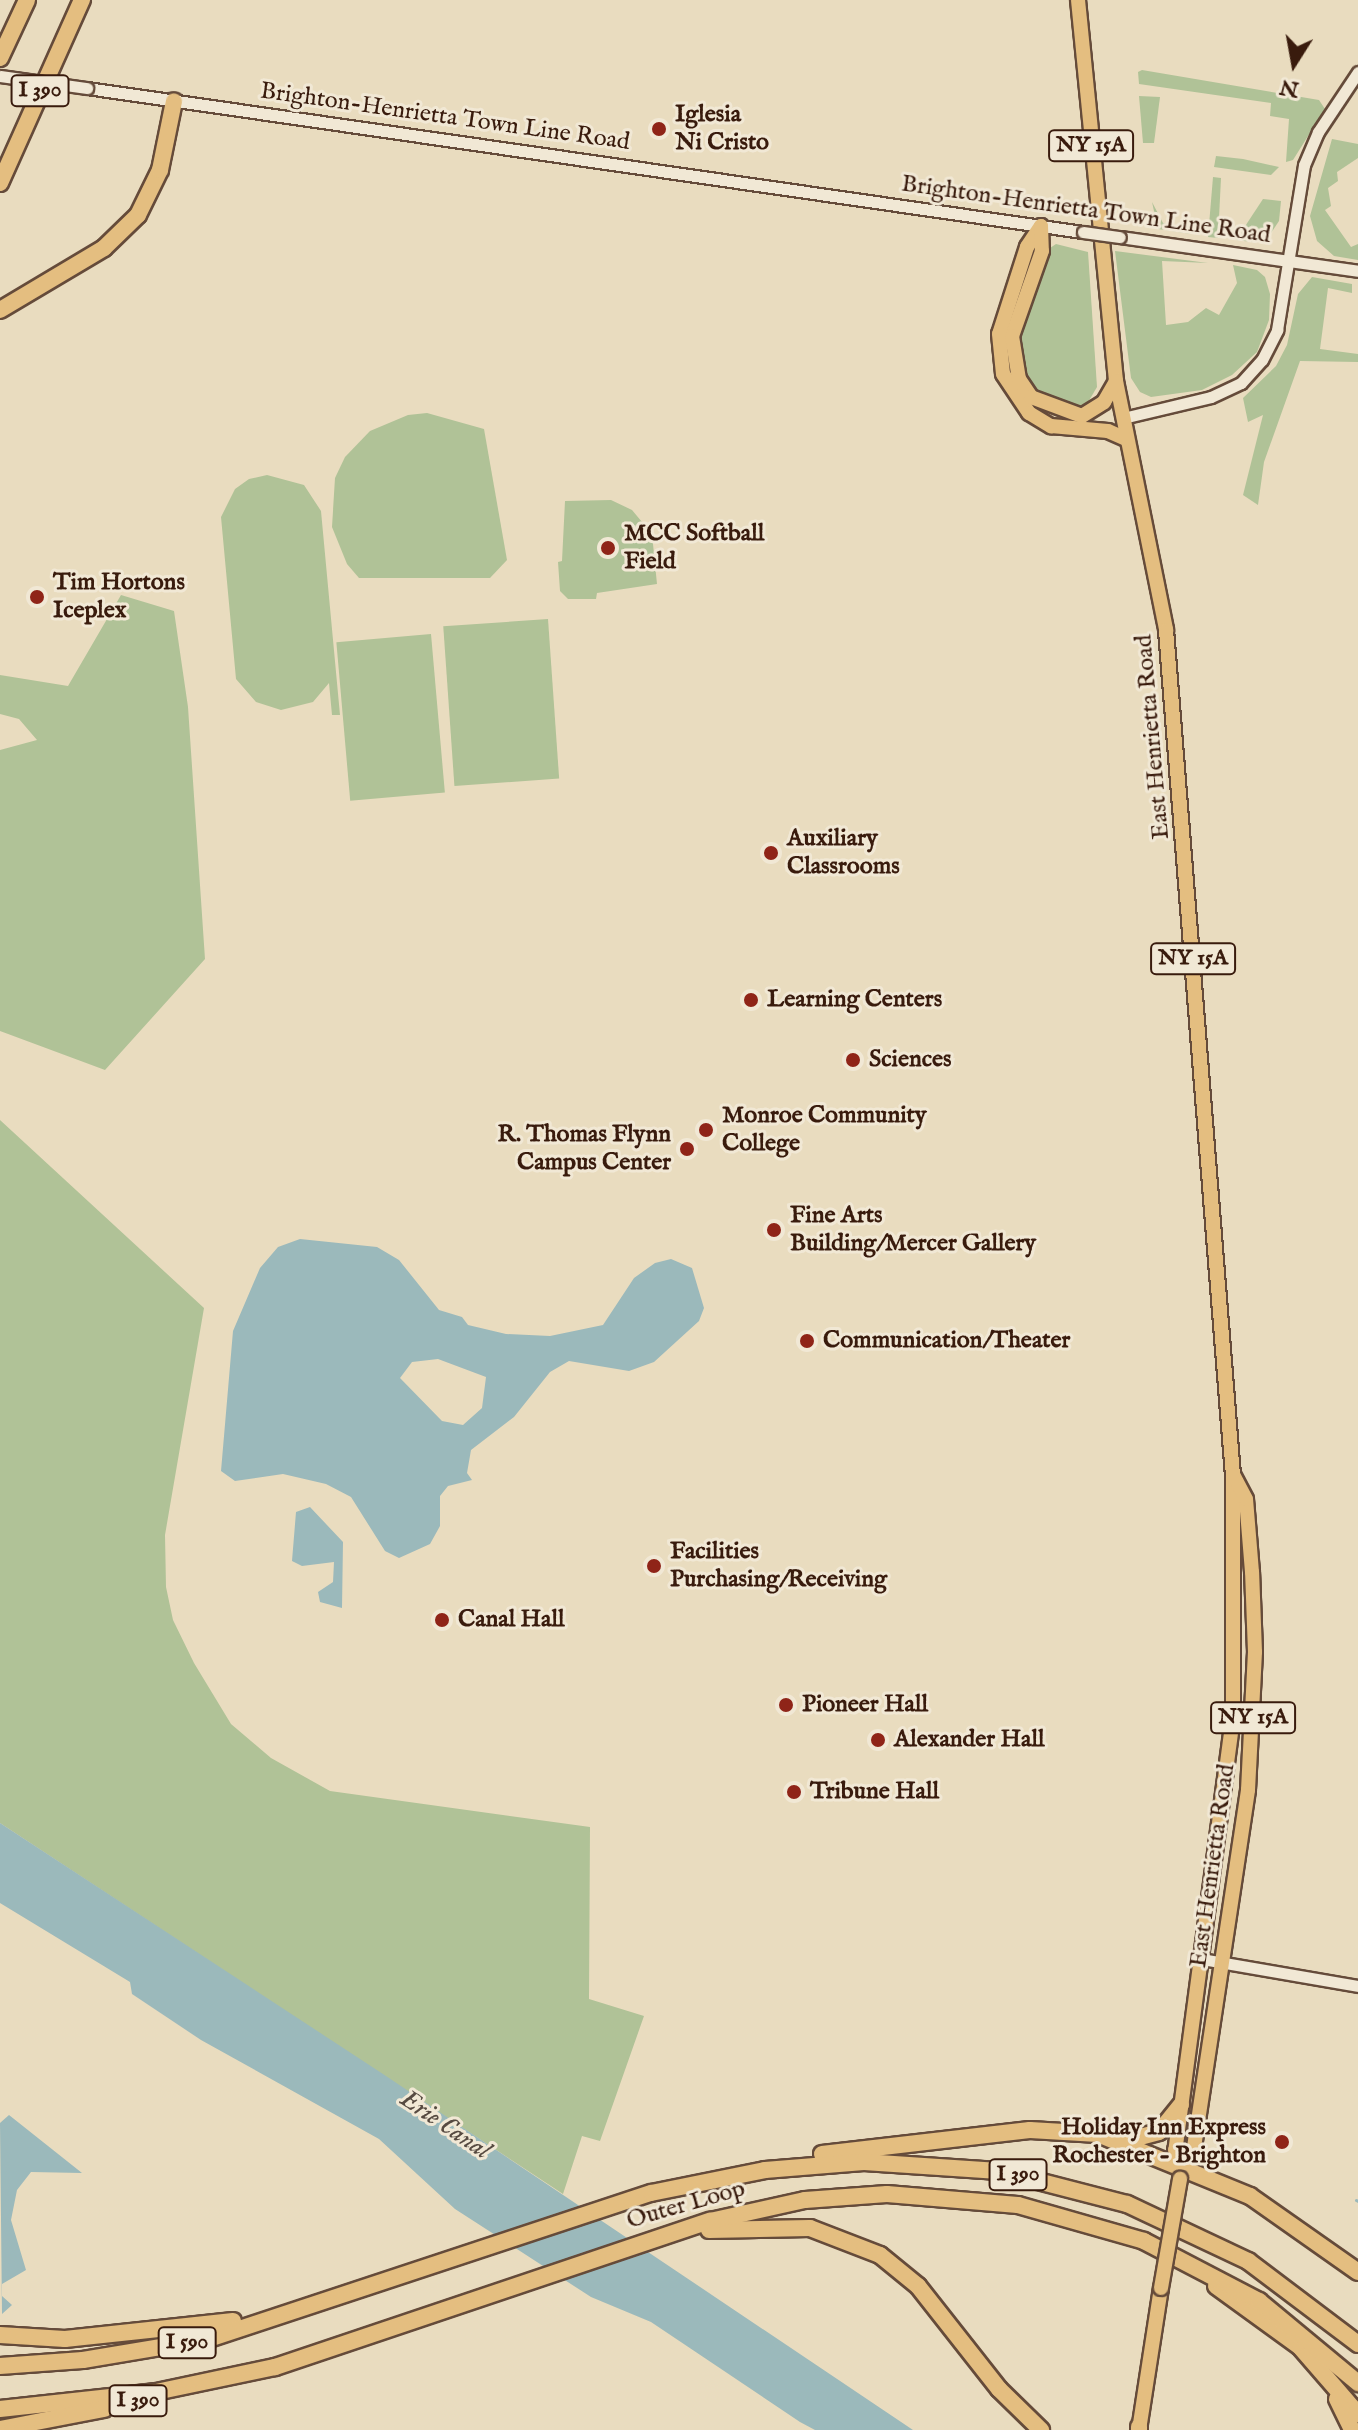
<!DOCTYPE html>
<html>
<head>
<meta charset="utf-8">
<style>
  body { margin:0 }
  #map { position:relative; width:1358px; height:2430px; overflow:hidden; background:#e9dcbf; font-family:"IM FELL English",serif }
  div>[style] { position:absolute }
  .green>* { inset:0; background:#b0c297; transform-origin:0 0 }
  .water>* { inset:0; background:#9bb9bb }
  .stream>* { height:3px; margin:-1.5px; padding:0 1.5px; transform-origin:1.5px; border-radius:1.5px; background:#9bb9bb }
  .roads { filter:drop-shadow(2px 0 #654b3a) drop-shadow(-2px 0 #654b3a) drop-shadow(0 2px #654b3a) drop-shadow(0 -2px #654b3a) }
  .tertiary>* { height:11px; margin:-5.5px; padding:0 5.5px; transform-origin:5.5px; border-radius:5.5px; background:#f1e8d5 }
  .primary>* { height:14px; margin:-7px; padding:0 7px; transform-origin:7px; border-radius:7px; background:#e4be80 }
  .motorway>* { height:16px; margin:-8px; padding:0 8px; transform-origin:8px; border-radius:8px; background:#e4be80 }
  .bridges { filter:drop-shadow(2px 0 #654b3a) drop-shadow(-2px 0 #654b3a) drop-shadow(0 2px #654b3a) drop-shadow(0 -2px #654b3a) }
  .tertiary-bridge>* { height:11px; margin:-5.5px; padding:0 5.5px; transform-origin:5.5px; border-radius:5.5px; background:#f1e8d5 }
  .primary-bridge>* { height:14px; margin:-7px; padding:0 7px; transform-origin:7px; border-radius:7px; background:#e4be80 }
  .dots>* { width:22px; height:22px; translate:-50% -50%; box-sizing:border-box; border:4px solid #f1e8d5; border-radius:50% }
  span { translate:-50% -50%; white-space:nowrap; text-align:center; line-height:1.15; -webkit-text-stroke:6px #f1e8d5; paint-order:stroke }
  .shield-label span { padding:2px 6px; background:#f1e8d5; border:2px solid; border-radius:6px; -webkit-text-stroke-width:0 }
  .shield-label { font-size:22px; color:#391b0d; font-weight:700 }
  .poi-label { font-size:24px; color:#391b0d; font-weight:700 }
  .left { translate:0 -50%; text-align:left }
  .right { translate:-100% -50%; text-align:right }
  .street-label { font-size:24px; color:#391b0d }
  .water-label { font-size:26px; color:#564a41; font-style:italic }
  .north { position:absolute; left:1254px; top:24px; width:80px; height:80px; -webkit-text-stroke:6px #f1e8d5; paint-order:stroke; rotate:191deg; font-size:22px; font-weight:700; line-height:32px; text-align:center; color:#391b0d }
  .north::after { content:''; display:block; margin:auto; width:28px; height:36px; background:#391b0d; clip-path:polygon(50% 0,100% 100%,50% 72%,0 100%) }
</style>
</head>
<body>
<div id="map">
  <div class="green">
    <i style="clip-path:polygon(1142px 70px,1319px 100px,1325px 109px,1293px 160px,1286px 162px,1289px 119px,1270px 116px,1271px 103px,1139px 84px,1138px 72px)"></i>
    <i style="clip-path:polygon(1139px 96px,1160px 97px,1154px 143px,1143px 143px)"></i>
    <i style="clip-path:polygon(1332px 139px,1358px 144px,1358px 158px,1337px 172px,1338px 181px,1328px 188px,1331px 206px,1325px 210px,1351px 247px,1358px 244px,1358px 260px,1334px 256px,1317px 241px,1310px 216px)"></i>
    <i style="clip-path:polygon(1216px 156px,1243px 159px,1279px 167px,1271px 175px,1214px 167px)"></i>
    <i style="clip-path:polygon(1213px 177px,1221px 178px,1218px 238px,1208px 237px)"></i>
    <i style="clip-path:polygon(1263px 199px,1281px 201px,1279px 221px,1269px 236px,1252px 242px,1236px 240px)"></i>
    <i style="clip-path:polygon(1152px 202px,1163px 223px,1189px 228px,1191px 234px,1158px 229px)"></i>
    <i style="clip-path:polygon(1056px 244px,1088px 252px,1097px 387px,1087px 404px,1071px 409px,1040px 396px,1022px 374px,1015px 345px,1047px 250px)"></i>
    <i style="clip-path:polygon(1115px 251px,1208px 263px,1162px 261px,1166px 325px,1188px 322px,1206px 308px,1219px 315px,1237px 283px,1233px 265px,1257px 270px,1265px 277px,1270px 294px,1269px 320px,1257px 352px,1232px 375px,1202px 390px,1151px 397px,1140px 392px,1131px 378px)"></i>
    <i style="clip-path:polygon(1312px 277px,1352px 284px,1352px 293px,1328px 288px,1320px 349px,1358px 354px,1358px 362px,1300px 361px,1264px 462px,1258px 505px,1243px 495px,1263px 415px,1248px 422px,1243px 398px,1276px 366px,1287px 345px,1298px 294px)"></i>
    <i style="clip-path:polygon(427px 413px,484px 429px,507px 560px,490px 578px,359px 578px,347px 564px,332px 527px,335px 478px,345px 457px,370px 431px,408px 415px)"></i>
    <i style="clip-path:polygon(267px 475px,304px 485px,321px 511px,340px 715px,332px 715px,329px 683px,313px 702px,281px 710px,256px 702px,236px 679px,221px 517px,235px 489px,249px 479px)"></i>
    <i style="clip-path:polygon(611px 500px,632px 510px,652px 534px,657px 584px,597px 593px,596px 599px,568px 599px,560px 591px,558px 562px,562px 561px,565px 501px)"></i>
    <i style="clip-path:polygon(121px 595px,174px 611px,188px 707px,205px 959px,105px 1070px,0 1031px,0 750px,37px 740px,19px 719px,0 714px,0 675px,68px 686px)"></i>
    <i style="left:548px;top:619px;width:160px;height:105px;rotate:86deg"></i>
    <i style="left:431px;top:634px;width:159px;height:95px;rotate:85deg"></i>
    <i style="clip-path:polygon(0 1120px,204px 1308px,165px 1535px,166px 1587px,173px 1620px,194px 1663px,231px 1724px,271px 1758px,330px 1791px,590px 1827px,589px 1999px,644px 2016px,600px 2141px,582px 2136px,563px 2194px,0 1823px)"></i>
  </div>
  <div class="water">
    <i style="clip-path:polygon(evenodd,300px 1239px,377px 1247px,399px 1260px,439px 1310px,462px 1317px,468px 1325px,506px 1334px,550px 1336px,603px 1325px,634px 1278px,655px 1263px,671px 1259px,692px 1268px,704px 1308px,699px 1321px,654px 1362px,629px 1371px,569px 1361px,550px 1372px,514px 1417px,471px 1450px,467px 1473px,472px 1480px,448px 1486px,440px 1496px,440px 1526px,430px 1544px,399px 1558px,385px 1551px,351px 1497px,326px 1484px,283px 1474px,235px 1481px,221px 1471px,233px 1331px,260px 1268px,278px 1247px,300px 1239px,438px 1359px,486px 1377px,482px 1408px,463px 1425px,442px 1421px,400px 1378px,412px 1362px,438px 1359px)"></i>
    <i style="clip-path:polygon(310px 1507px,343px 1542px,342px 1608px,320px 1602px,318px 1592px,333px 1582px,334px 1562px,302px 1566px,292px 1561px,296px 1512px)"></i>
    <i style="clip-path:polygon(0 1823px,386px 2076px,913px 2430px,815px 2430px,800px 2422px,651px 2322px,591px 2297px,455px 2209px,379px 2139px,201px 2040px,132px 1994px,130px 1982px,0 1903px)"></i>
    <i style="clip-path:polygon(9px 2115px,82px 2173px,31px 2172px,17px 2190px,11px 2220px,26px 2270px,2px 2284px,2px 2296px,12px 2305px,2px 2314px,0 2123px)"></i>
  </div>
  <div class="stream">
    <i style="left:1356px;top:2200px;width:2px;rotate:27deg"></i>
  </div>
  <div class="roads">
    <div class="tertiary">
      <i style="left:87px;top:88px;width:1006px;rotate:8.23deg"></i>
      <i style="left:1120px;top:237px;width:240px;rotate:8.1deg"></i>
      <i style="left:1123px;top:418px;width:90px;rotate:-13.4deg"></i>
      <i style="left:1211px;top:397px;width:33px;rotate:-25deg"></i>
      <i style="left:1241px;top:383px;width:31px;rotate:-48deg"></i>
      <i style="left:1262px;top:360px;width:34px;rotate:-63deg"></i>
      <i style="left:1277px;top:330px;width:167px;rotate:-80.7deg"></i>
      <i style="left:1304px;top:165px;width:36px;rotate:-67deg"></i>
      <i style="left:1318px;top:132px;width:72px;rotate:-56.3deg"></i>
      <i style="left:1202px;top:1959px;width:158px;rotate:9.8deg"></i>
    </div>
    <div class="primary">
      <i style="left:1078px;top:0;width:383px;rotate:84.3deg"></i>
      <i style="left:1116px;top:381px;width:254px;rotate:78.6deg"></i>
      <i style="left:1166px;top:630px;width:848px;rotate:85.47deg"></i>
      <i style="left:1233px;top:1475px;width:243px;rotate:90deg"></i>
      <i style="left:1233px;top:1718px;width:436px;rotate:97.6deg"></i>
      <i style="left:1175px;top:2150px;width:16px;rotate:63deg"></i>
      <i style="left:1182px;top:2164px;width:11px;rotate:100deg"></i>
      <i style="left:1041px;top:226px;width:25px;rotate:124deg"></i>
      <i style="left:1027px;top:247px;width:91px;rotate:107.8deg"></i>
      <i style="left:999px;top:334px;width:40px;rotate:84.3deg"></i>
      <i style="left:1003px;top:374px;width:47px;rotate:56.3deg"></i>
      <i style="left:1029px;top:413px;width:26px;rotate:31deg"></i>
      <i style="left:1051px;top:426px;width:57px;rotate:5deg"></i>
      <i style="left:1108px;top:431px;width:20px;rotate:24deg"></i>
      <i style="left:1041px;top:226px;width:25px;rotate:88deg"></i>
      <i style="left:1042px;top:251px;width:90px;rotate:109.4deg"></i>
      <i style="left:1012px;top:336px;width:44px;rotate:80.8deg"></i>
      <i style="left:1019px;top:379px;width:22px;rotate:56deg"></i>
      <i style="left:1031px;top:397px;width:54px;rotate:20.4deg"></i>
      <i style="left:1082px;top:416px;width:26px;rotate:-32deg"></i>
      <i style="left:1104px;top:402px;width:24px;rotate:-60deg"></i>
      <i style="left:1182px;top:2164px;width:15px;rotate:-42deg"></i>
      <i style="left:1193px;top:2154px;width:368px;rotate:-81.4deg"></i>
      <i style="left:1248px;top:1790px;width:138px;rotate:-87.1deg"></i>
      <i style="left:1255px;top:1652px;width:80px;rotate:-92.1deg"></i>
      <i style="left:1252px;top:1572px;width:73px;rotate:-94.7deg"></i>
      <i style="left:1246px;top:1499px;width:27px;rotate:-118deg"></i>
      <i style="left:1139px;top:2430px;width:144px;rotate:-81.2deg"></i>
    </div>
    <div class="motorway">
      <i style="left:0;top:58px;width:64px;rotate:-65deg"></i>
      <i style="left:0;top:183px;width:201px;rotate:-65.9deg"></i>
      <i style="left:0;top:310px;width:121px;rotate:-30.8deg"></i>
      <i style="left:104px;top:248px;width:47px;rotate:-44.1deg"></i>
      <i style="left:138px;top:215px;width:50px;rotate:-63.9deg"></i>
      <i style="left:160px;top:170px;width:70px;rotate:-78.5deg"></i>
      <i style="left:1129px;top:2140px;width:31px;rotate:-15deg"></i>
      <i style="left:1159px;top:2132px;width:35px;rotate:-51deg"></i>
      <i style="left:822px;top:2154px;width:209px;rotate:-6.6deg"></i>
      <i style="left:1030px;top:2130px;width:68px;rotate:3.4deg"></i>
      <i style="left:1098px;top:2134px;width:164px;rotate:22.2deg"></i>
      <i style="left:1250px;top:2196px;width:132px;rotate:35.1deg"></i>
      <i style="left:709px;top:2230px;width:101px;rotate:-1.1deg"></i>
      <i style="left:810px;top:2228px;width:75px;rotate:21.1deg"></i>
      <i style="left:880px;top:2255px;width:49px;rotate:39.2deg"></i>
      <i style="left:918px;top:2286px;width:131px;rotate:51.8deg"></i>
      <i style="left:999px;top:2389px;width:59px;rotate:44.3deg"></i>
      <i style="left:1216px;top:2286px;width:104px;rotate:36deg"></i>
      <i style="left:1300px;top:2347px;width:89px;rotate:49.1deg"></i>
      <i style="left:0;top:2335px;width:65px;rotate:3.5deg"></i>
      <i style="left:65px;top:2339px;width:169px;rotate:-6.1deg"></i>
      <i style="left:0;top:2366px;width:83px;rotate:-4.1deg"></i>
      <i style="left:83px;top:2360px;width:128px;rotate:-9.5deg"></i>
      <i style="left:209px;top:2339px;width:465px;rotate:-18.3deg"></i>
      <i style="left:651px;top:2193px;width:116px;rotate:-11.4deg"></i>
      <i style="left:765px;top:2170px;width:99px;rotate:-4.6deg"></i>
      <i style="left:864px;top:2162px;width:135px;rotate:3.8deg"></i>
      <i style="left:999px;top:2171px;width:132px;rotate:14.5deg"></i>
      <i style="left:1127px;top:2204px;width:134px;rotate:25.2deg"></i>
      <i style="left:1248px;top:2261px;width:138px;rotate:37deg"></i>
      <i style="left:1337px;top:2399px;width:34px;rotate:64deg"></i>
      <i style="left:0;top:2409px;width:157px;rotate:-6.2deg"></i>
      <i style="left:156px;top:2392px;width:122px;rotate:-11.9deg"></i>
      <i style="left:275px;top:2367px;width:459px;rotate:-18.6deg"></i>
      <i style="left:710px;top:2221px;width:97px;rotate:-12.5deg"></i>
      <i style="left:805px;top:2200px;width:82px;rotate:-4.2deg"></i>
      <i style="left:887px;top:2194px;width:131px;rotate:4.8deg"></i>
      <i style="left:1018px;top:2205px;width:131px;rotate:15.9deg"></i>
      <i style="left:1144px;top:2241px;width:130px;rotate:27.6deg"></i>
      <i style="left:1259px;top:2301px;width:129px;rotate:39.6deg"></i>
      <i style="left:1139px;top:2427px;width:3px;rotate:90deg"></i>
      <i style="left:0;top:2429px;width:106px;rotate:-10.9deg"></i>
    </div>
  </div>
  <div class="bridges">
    <div class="tertiary-bridge">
      <i style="left:0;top:76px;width:88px;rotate:7.9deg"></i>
      <i style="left:1083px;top:232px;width:37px;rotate:8deg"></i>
    </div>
    <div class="primary-bridge">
      <i style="left:1161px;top:2288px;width:111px;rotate:-80.1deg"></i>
    </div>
  </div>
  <div class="dots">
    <i style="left:659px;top:129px;background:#8f2418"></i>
    <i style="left:608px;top:548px;background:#8f2418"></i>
    <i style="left:37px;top:597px;background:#8f2418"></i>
    <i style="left:771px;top:853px;background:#8f2418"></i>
    <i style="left:751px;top:1000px;background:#8f2418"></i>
    <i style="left:853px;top:1060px;background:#8f2418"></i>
    <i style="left:706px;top:1130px;background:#8f2418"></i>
    <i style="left:687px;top:1149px;background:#8f2418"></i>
    <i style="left:774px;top:1230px;background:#8f2418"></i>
    <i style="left:807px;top:1341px;background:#8f2418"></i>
    <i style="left:654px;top:1566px;background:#8f2418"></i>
    <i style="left:442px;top:1620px;background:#8f2418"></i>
    <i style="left:786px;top:1705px;background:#8f2418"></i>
    <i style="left:878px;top:1740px;background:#8f2418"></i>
    <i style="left:794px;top:1792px;background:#8f2418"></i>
    <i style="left:1282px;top:2142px;background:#8f2418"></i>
  </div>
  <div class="shield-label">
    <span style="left:40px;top:91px">I 390</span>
    <span style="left:1091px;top:146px">NY 15A</span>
    <span style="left:1193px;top:959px">NY 15A</span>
    <span style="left:1253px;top:1718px">NY 15A</span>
    <span style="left:1018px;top:2175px">I 390</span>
    <span style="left:187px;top:2343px">I 590</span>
    <span style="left:138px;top:2401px">I 390</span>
  </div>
  <div class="poi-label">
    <span class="left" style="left:675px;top:129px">Iglesia<br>Ni Cristo</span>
    <span class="left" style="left:624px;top:548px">MCC Softball<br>Field</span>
    <span class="left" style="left:53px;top:597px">Tim Hortons<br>Iceplex</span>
    <span class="left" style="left:787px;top:853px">Auxiliary<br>Classrooms</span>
    <span class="left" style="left:767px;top:1000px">Learning Centers</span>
    <span class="left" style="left:869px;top:1060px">Sciences</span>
    <span class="left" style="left:722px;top:1130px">Monroe Community<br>College</span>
    <span class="right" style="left:671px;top:1149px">R. Thomas Flynn<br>Campus Center</span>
    <span class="left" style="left:790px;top:1230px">Fine Arts<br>Building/Mercer Gallery</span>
    <span class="left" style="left:823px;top:1341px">Communication/Theater</span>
    <span class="left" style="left:670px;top:1566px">Facilities<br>Purchasing/Receiving</span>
    <span class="left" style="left:458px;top:1620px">Canal Hall</span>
    <span class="left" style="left:802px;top:1705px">Pioneer Hall</span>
    <span class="left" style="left:894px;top:1740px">Alexander Hall</span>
    <span class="left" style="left:810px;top:1792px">Tribune Hall</span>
    <span class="right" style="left:1266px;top:2142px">Holiday Inn Express<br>Rochester - Brighton</span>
  </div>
  <div class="street-label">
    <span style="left:445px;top:117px;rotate:8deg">Brighton-Henrietta Town Line Road</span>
    <span style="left:1086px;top:210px;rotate:8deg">Brighton-Henrietta Town Line Road</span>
    <span style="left:1153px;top:737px;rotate:-95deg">East Henrietta Road</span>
    <span style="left:1213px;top:1866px;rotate:-82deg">East Henrietta Road</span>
    <span style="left:686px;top:2205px;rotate:-16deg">Outer Loop</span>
  </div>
  <div class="water-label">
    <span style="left:445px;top:2125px;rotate:34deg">Erie Canal</span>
  </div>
  <div class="north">N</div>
</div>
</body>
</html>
